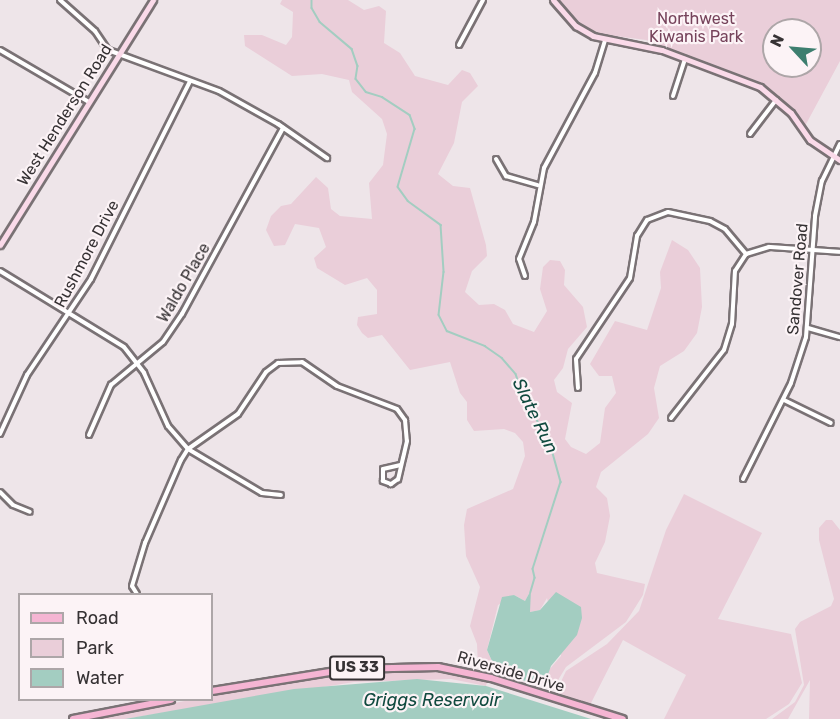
<!DOCTYPE html>
<html>
<head>
<meta charset="utf-8">
<style>
  body { margin:0 }
  #map { position:relative; width:840px; height:719px; overflow:hidden; background:#eee5e9; font-family:Rubik,sans-serif }
  div>[style] { position:absolute }
  .green>* { inset:0; background:#eaced9 }
  .water>* { inset:0; background:#a3cdc1 }
  .stream>* { height:1.5px; margin:-0.75px; padding:0 0.75px; transform-origin:0.75px; border-radius:0.75px; background:#a3cdc1 }
  .roads { filter:drop-shadow(2px 0 #7a7275) drop-shadow(-2px 0 #7a7275) drop-shadow(0 2px #7a7275) drop-shadow(0 -2px #7a7275) }
  .street>* { height:4px; margin:-2px; padding:0 2px; transform-origin:2px; border-radius:2px; background:#fff }
  .secondary>* { height:5px; margin:-2.5px; padding:0 2.5px; transform-origin:2.5px; border-radius:2.5px; background:#fadae9 }
  .primary>* { height:6px; margin:-3px; padding:0 3px; transform-origin:3px; border-radius:3px; background:#f5b5d3 }
  span { translate:-50% -50%; white-space:nowrap; text-align:center; line-height:1.15; -webkit-text-stroke:4.5px #fcf3f6; paint-order:stroke }
  .shield-label span { padding:2px 4px; background:#fcf3f6; border:2px solid; border-radius:4px; -webkit-text-stroke-width:0 }
  .shield-label { font-size:15px; color:#363234; font-weight:700 }
  .park-label { font-size:16px; color:#76435b }
  .street-label { font-size:16px; color:#363234 }
  .water-label { font-size:18px; color:#104a3f; font-style:italic }
  .legend { position:absolute; left:18px; top:593px; width:195px; height:108px; box-sizing:border-box; background:#fcf3f6; border:2px solid #ada6a8; margin:0; padding:8px 10px; list-style:none; font-size:18px; color:#363234 }
  .legend li { display:flex; align-items:center; gap:12px; height:30px }
  .legend b { width:30px; border:2px solid #ada6a8 }
  .north { position:absolute; left:762px; top:18px; width:60px; height:60px; box-sizing:border-box; background:#fcf3f6; border:2px solid #ada6a8; border-radius:50%; rotate:296deg; font-size:16px; font-weight:700; line-height:24px; text-align:center; color:#363234 }
  .north::after { content:''; display:block; margin:auto; width:21px; height:27px; background:#3d7e6f; clip-path:polygon(50% 0,100% 100%,50% 72%,0 100%) }
</style>
</head>
<body>
<div id="map">
  <div class="green">
    <i style="clip-path:polygon(282px 0,348px 0,364px 10px,379px 6px,386px 11px,384px 43px,400px 53px,415px 76px,448px 85px,462px 70px,470px 73px,478px 86px,462px 102px,454px 143px,438px 174px,453px 186px,470px 188px,486px 245px,487px 256px,472px 271px,465px 292px,479px 305px,494px 304px,505px 310px,513px 324px,534px 332px,547px 311px,540px 289px,543px 267px,550px 260px,560px 261px,565px 270px,564px 285px,583px 307px,587px 327px,568px 349px,563px 368px,554px 380px,557px 392px,572px 403px,565px 439px,571px 447px,586px 454px,600px 443px,605px 408px,616px 393px,612px 376px,599px 376px,590px 364px,615px 321px,647px 330px,661px 288px,660px 272px,672px 240px,688px 250px,700px 268px,702px 307px,697px 333px,684px 351px,660px 366px,654px 388px,659px 418px,648px 434px,601px 472px,596px 487px,607px 498px,610px 516px,605px 542px,595px 563px,597px 573px,645px 584px,643px 595px,626px 622px,566px 667px,552px 690px,538px 682px,546px 680px,548px 671px,561px 656px,547px 598px,540px 610px,530px 612px,530px 592px,525px 601px,514px 595px,498px 605px,487px 650px,497px 672px,478px 667px,477px 644px,470px 626px,480px 587px,466px 556px,464px 525px,467px 509px,513px 489px,525px 456px,523px 442px,515px 433px,504px 429px,474px 431px,467px 420px,467px 402px,460px 393px,450px 362px,410px 370px,382px 335px,368px 338px,362px 333px,357px 325px,358px 317px,377px 314px,377px 290px,367px 278px,345px 285px,317px 268px,314px 258px,326px 247px,319px 228px,295px 224px,285px 245px,274px 246px,266px 230px,271px 216px,281px 206px,291px 204px,316px 177px,328px 188px,331px 209px,340px 216px,372px 219px,369px 183px,383px 165px,387px 134px,382px 119px,352px 92px,349px 80px,322px 74px,292px 76px,245px 46px,244px 35px,262px 35px,286px 45px,292px 37px,293px 12px,280px 4px)"></i>
    <i style="clip-path:polygon(evenodd,558px 0,840px 0,840px 61px,805px 126px,784px 101px,757px 81px,646px 40px,600px 34px,583px 26px,558px 0,774px 30px,810px 30px,810px 66px,774px 66px,774px 30px)"></i>
    <i style="clip-path:polygon(684px 494px,762px 533px,718px 619px,791px 634px,802px 683px,789px 704px,766px 719px,664px 719px,686px 675px,623px 640px,590px 705px,556px 692px,566px 671px,607px 644px,639px 611px,666px 530px)"></i>
    <i style="clip-path:polygon(826px 520px,832px 520px,840px 530px,840px 719px,809px 719px,810px 680px,788px 719px,772px 719px,795px 702px,804px 685px,795px 629px,800px 622px,831px 606px,834px 599px,819px 540px,819px 528px)"></i>
    <i style="clip-path:polygon(421px 670px,476px 678px,487px 682px,486px 686px,451px 679px,354px 682px,125px 719px,92px 719px,190px 700px,212px 700px,212px 695px,265px 686px,365px 672px)"></i>
  </div>
  <div class="water">
    <i style="clip-path:polygon(531px 590px,530px 612px,540px 610px,556px 592px,581px 607px,582px 618px,577px 635px,551px 666px,546px 680px,532px 683px,497px 672px,487px 650px,502px 597px,514px 595px,525px 601px)"></i>
    <i style="clip-path:polygon(417px 679px,486px 686px,591px 719px,125px 719px,294px 689px)"></i>
  </div>
  <div class="stream">
    <i style="left:312px;top:0;width:8px;rotate:90deg"></i>
    <i style="left:312px;top:8px;width:16px;rotate:60deg"></i>
    <i style="left:320px;top:22px;width:42px;rotate:40.2deg"></i>
    <i style="left:352px;top:49px;width:18px;rotate:71deg"></i>
    <i style="left:358px;top:66px;width:13px;rotate:99deg"></i>
    <i style="left:356px;top:79px;width:16px;rotate:52deg"></i>
    <i style="left:366px;top:92px;width:17px;rotate:17deg"></i>
    <i style="left:382px;top:97px;width:33px;rotate:33deg"></i>
    <i style="left:410px;top:115px;width:15px;rotate:70deg"></i>
    <i style="left:415px;top:129px;width:60px;rotate:106.3deg"></i>
    <i style="left:398px;top:187px;width:17px;rotate:54deg"></i>
    <i style="left:408px;top:201px;width:41px;rotate:36deg"></i>
    <i style="left:441px;top:225px;width:47px;rotate:86.3deg"></i>
    <i style="left:444px;top:272px;width:43px;rotate:96.6deg"></i>
    <i style="left:439px;top:315px;width:18px;rotate:63deg"></i>
    <i style="left:447px;top:331px;width:41px;rotate:21.5deg"></i>
    <i style="left:485px;top:346px;width:21px;rotate:35deg"></i>
    <i style="left:502px;top:358px;width:21px;rotate:49deg"></i>
    <i style="left:516px;top:374px;width:26px;rotate:72deg"></i>
    <i style="left:524px;top:399px;width:47px;rotate:58deg"></i>
    <i style="left:549px;top:439px;width:45px;rotate:74.4deg"></i>
    <i style="left:561px;top:482px;width:91px;rotate:107.8deg"></i>
    <i style="left:533px;top:569px;width:9px;rotate:77deg"></i>
    <i style="left:535px;top:578px;width:15px;rotate:106deg"></i>
  </div>
  <div class="roads">
    <div class="street">
      <i style="left:60px;top:0;width:47px;rotate:41.5deg"></i>
      <i style="left:95px;top:31px;width:23px;rotate:56deg"></i>
      <i style="left:108px;top:50px;width:118px;rotate:20.3deg"></i>
      <i style="left:219px;top:91px;width:68px;rotate:29.2deg"></i>
      <i style="left:278px;top:124px;width:60px;rotate:34.8deg"></i>
      <i style="left:459px;top:45px;width:51px;rotate:-61.9deg"></i>
      <i style="left:0;top:50px;width:103px;rotate:30.3deg"></i>
      <i style="left:673px;top:96px;width:39px;rotate:-72deg"></i>
      <i style="left:750px;top:134px;width:43px;rotate:-52.6deg"></i>
      <i style="left:496px;top:159px;width:20px;rotate:60deg"></i>
      <i style="left:506px;top:176px;width:33px;rotate:16deg"></i>
      <i style="left:0;top:271px;width:145px;rotate:31.5deg"></i>
      <i style="left:124px;top:347px;width:33px;rotate:52deg"></i>
      <i style="left:144px;top:373px;width:58px;rotate:65.6deg"></i>
      <i style="left:168px;top:426px;width:30px;rotate:49deg"></i>
      <i style="left:188px;top:449px;width:86px;rotate:30.7deg"></i>
      <i style="left:262px;top:493px;width:19px;rotate:6deg"></i>
      <i style="left:525px;top:276px;width:18px;rotate:-109deg"></i>
      <i style="left:519px;top:259px;width:40px;rotate:-68deg"></i>
      <i style="left:534px;top:222px;width:55px;rotate:-79.5deg"></i>
      <i style="left:544px;top:168px;width:108px;rotate:-61.8deg"></i>
      <i style="left:595px;top:73px;width:34px;rotate:-73deg"></i>
      <i style="left:808px;top:328px;width:33px;rotate:16deg"></i>
      <i style="left:578px;top:388px;width:29px;rotate:-94deg"></i>
      <i style="left:576px;top:359px;width:97px;rotate:-56.3deg"></i>
      <i style="left:630px;top:278px;width:43px;rotate:-80.5deg"></i>
      <i style="left:637px;top:236px;width:19px;rotate:-58deg"></i>
      <i style="left:647px;top:220px;width:22px;rotate:-21deg"></i>
      <i style="left:668px;top:212px;width:43px;rotate:12.1deg"></i>
      <i style="left:710px;top:221px;width:17px;rotate:28deg"></i>
      <i style="left:725px;top:229px;width:33px;rotate:50deg"></i>
      <i style="left:784px;top:400px;width:52px;rotate:26.1deg"></i>
      <i style="left:671px;top:418px;width:86px;rotate:-52.1deg"></i>
      <i style="left:724px;top:350px;width:27px;rotate:-73deg"></i>
      <i style="left:732px;top:324px;width:53px;rotate:-86.8deg"></i>
      <i style="left:735px;top:271px;width:20px;rotate:-57deg"></i>
      <i style="left:746px;top:254px;width:24px;rotate:-17deg"></i>
      <i style="left:769px;top:247px;width:71px;rotate:4deg"></i>
      <i style="left:0;top:434px;width:65px;rotate:-65.4deg"></i>
      <i style="left:27px;top:375px;width:115px;rotate:-56.3deg"></i>
      <i style="left:91px;top:279px;width:221px;rotate:-63.4deg"></i>
      <i style="left:89px;top:435px;width:55px;rotate:-66.3deg"></i>
      <i style="left:111px;top:385px;width:67px;rotate:-39.6deg"></i>
      <i style="left:163px;top:342px;width:34px;rotate:-56deg"></i>
      <i style="left:182px;top:314px;width:212px;rotate:-61.5deg"></i>
      <i style="left:743px;top:479px;width:107px;rotate:-63.4deg"></i>
      <i style="left:791px;top:383px;width:48px;rotate:-71.9deg"></i>
      <i style="left:806px;top:337px;width:121px;rotate:-85.7deg"></i>
      <i style="left:815px;top:216px;width:36px;rotate:-79deg"></i>
      <i style="left:822px;top:181px;width:41px;rotate:-64.1deg"></i>
      <i style="left:0;top:492px;width:18px;rotate:45deg"></i>
      <i style="left:13px;top:505px;width:18px;rotate:22deg"></i>
      <i style="left:137px;top:594px;width:9px;rotate:-122deg"></i>
      <i style="left:132px;top:586px;width:45px;rotate:-73.2deg"></i>
      <i style="left:145px;top:543px;width:90px;rotate:-66.6deg"></i>
      <i style="left:181px;top:460px;width:13px;rotate:-58deg"></i>
      <i style="left:188px;top:449px;width:61px;rotate:-35deg"></i>
      <i style="left:238px;top:414px;width:50px;rotate:-56.3deg"></i>
      <i style="left:266px;top:372px;width:15px;rotate:-37deg"></i>
      <i style="left:278px;top:363px;width:24px;rotate:-2deg"></i>
      <i style="left:302px;top:362px;width:42px;rotate:34.4deg"></i>
      <i style="left:337px;top:386px;width:64px;rotate:21deg"></i>
      <i style="left:397px;top:409px;width:14px;rotate:54deg"></i>
      <i style="left:405px;top:420px;width:21px;rotate:85deg"></i>
      <i style="left:407px;top:441px;width:17px;rotate:103deg"></i>
      <i style="left:403px;top:458px;width:22px;rotate:103deg"></i>
      <i style="left:398px;top:479px;width:9px;rotate:144deg"></i>
      <i style="left:391px;top:484px;width:9px;rotate:-159deg"></i>
      <i style="left:383px;top:481px;width:12px;rotate:-90deg"></i>
      <i style="left:383px;top:469px;width:18px;rotate:-13deg"></i>
    </div>
    <div class="secondary">
      <i style="left:553px;top:0;width:35px;rotate:49deg"></i>
      <i style="left:576px;top:26px;width:20px;rotate:30deg"></i>
      <i style="left:593px;top:36px;width:70px;rotate:11.5deg"></i>
      <i style="left:662px;top:50px;width:105px;rotate:20.7deg"></i>
      <i style="left:760px;top:87px;width:40px;rotate:40deg"></i>
      <i style="left:791px;top:113px;width:33px;rotate:55deg"></i>
      <i style="left:810px;top:140px;width:36px;rotate:34deg"></i>
      <i style="left:0;top:245px;width:289px;rotate:-58deg"></i>
    </div>
    <div class="primary">
      <i style="left:212px;top:691px;width:138px;rotate:-9.2deg"></i>
      <i style="left:348px;top:669px;width:90px;rotate:-1.3deg"></i>
      <i style="left:438px;top:667px;width:54px;rotate:11.7deg"></i>
      <i style="left:491px;top:678px;width:138px;rotate:17.3deg"></i>
      <i style="left:73px;top:719px;width:100px;rotate:-11deg"></i>
    </div>
  </div>
  <div class="shield-label">
    <span style="left:357px;top:668px">US 33</span>
  </div>
  <div class="park-label">
    <span style="left:696px;top:28px">Northwest<br>Kiwanis Park</span>
  </div>
  <div class="street-label">
    <span style="left:65px;top:115px;rotate:-58deg">West Henderson Road</span>
    <span style="left:87px;top:254px;rotate:-62deg">Rushmore Drive</span>
    <span style="left:798px;top:279px;rotate:-85deg">Sandover Road</span>
    <span style="left:184px;top:283px;rotate:-60deg">Waldo Place</span>
    <span style="left:511px;top:672px;rotate:16deg">Riverside Drive</span>
  </div>
  <div class="water-label">
    <span style="left:535px;top:416px;rotate:64deg">Slate Run</span>
    <span style="left:432px;top:700px">Griggs Reservoir</span>
  </div>
  <ul class="legend">
  <li><b style="height:8px;background:#f5b5d3"></b>Road</li>
  <li><b style="height:16px;background:#eaced9"></b>Park</li>
  <li><b style="height:16px;background:#a3cdc1"></b>Water</li>
  </ul>
  <div class="north">N</div>
</div>
</body>
</html>
